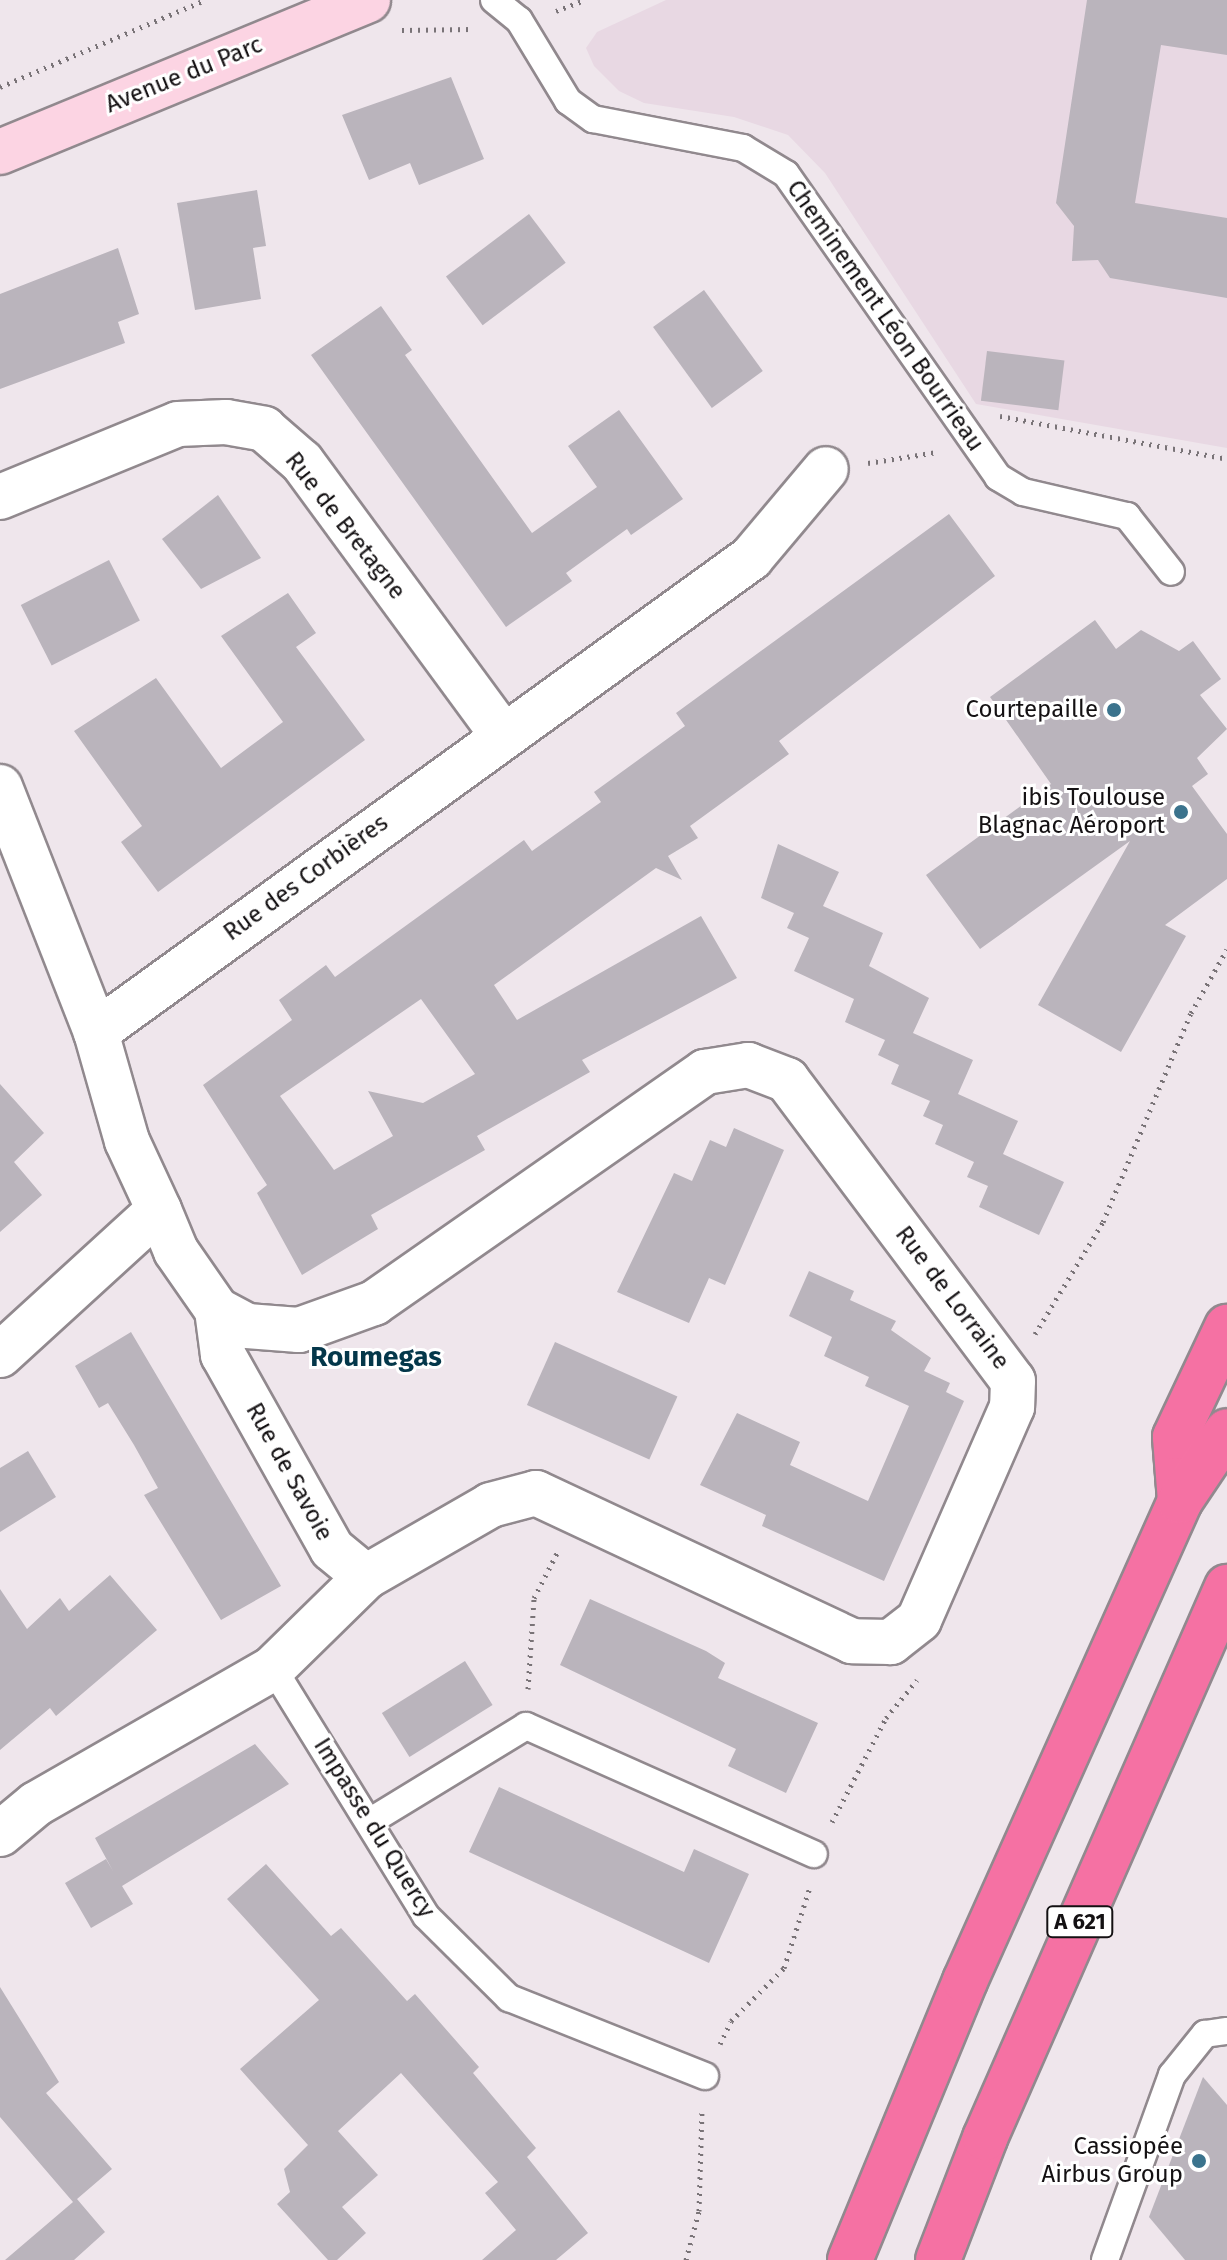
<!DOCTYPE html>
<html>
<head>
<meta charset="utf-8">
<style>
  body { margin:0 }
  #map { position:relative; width:1227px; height:2260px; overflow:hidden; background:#efe6ec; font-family:"Fira Sans",sans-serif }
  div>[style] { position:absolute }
  .built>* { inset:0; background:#e8d8e3 }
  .building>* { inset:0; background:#bab4bc; transform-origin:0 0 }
  .path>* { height:5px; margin-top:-2.5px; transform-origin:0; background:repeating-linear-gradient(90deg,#797377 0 2px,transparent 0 8px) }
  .roads { filter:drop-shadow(2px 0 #91898e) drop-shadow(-2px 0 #91898e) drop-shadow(0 2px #91898e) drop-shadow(0 -2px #91898e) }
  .lane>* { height:26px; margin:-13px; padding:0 13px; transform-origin:13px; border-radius:13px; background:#fff }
  .street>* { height:44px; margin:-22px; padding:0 22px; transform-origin:22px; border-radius:22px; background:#fff }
  .secondary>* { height:44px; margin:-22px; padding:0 22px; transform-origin:22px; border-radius:22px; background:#fcd4e3 }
  .highway>* { height:44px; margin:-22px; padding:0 22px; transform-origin:22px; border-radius:22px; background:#f571a3 }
  .dots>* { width:22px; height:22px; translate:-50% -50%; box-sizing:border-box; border:4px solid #fff; border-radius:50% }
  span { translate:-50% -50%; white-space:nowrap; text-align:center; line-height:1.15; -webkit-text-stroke:6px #fff; paint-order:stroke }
  .shield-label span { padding:2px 6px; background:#fff; border:2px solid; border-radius:6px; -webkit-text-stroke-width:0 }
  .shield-label { font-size:22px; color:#141113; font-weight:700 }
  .street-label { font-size:24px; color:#141113 }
  .poi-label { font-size:24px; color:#141113 }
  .right { translate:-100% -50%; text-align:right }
  .quarter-label { font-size:28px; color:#04374a; font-weight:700 }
</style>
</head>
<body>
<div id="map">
  <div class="built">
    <i style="clip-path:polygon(666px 0,1227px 0,1227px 448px,976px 404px,825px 173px,788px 135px,734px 117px,644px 103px,619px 91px,594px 66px,586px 48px,597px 32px)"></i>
  </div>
  <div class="building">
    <i style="clip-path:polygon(1087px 0,1227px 0,1227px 55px,1161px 45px,1135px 203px,1227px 218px,1227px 298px,1110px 278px,1098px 260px,1072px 261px,1074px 226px,1056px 203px)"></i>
    <i style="clip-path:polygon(451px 77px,484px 159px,419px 185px,410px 163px,369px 180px,342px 115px)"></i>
    <i style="clip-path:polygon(257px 190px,266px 246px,253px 248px,261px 299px,195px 310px,177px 203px)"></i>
    <i style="left:529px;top:214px;width:61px;height:104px;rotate:53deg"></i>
    <i style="clip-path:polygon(118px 248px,139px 314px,118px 322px,125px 343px,0 389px,0 294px)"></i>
    <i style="left:704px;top:290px;width:100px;height:63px;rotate:54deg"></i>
    <i style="clip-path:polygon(381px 306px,412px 350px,405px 355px,532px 533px,597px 487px,568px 446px,619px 410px,683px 499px,631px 535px,627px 529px,566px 573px,572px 581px,506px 627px,311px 355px)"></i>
    <i style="left:987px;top:351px;width:78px;height:50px;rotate:7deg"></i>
    <i style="clip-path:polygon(218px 495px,261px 558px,201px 589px,162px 539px)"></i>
    <i style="clip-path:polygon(evenodd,949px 514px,995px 576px,779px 741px,789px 754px,690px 826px,698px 838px,668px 856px,682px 880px,656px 868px,494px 985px,517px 1020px,701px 916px,737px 978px,582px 1060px,590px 1072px,477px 1136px,485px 1150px,371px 1215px,378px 1229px,302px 1275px,257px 1193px,267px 1185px,203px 1085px,292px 1020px,279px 1000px,326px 965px,335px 977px,524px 840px,532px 851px,601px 802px,594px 792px,685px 726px,676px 713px,949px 514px,421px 999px,475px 1074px,423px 1103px,368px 1091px,393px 1136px,334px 1170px,280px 1096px,421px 999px)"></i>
    <i style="left:109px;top:560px;width:68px;height:99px;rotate:63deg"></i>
    <i style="clip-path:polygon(288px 593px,316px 633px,296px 647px,365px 740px,158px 892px,121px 842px,142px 826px,74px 731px,156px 678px,221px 768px,283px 722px,221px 636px)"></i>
    <i style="clip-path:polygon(1095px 620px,1116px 649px,1141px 630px,1179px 651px,1193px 641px,1221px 679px,1200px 695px,1227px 729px,1197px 758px,1208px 774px,1192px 786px,1227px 834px,1227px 879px,1165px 925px,1186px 936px,1121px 1052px,1038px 1005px,1130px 841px,980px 949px,926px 875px,1051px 784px,990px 697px)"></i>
    <i style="clip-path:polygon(778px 844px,839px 872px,823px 906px,883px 933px,869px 966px,929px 998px,913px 1033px,973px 1060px,958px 1094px,1018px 1121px,1003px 1154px,1064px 1182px,1039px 1235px,979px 1207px,988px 1186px,967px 1177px,974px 1162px,935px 1144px,943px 1125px,923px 1116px,930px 1101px,891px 1084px,899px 1065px,878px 1055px,885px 1040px,845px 1022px,854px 999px,794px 971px,809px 938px,787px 928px,794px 913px,761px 898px)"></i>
    <i style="clip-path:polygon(0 1084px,44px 1133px,14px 1162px,42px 1195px,0 1232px)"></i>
    <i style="clip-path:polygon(734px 1128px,784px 1150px,725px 1285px,709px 1278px,689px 1323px,617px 1292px,674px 1173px,692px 1181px,710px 1140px,726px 1147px)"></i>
    <i style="clip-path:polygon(809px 1271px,854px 1291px,850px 1300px,896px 1321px,891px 1330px,931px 1358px,924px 1371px,950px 1383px,946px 1392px,964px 1401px,884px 1581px,762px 1526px,766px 1515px,700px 1485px,737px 1413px,800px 1442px,790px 1465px,868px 1501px,909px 1406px,865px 1386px,869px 1377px,824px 1356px,832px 1337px,789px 1316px)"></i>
    <i style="clip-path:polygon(131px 1332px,281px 1586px,221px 1620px,144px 1495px,158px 1488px,134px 1445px,108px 1403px,99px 1408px,75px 1366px)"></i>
    <i style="left:555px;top:1342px;width:134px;height:69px;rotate:24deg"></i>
    <i style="clip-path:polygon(28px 1451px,56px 1497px,0 1532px,0 1468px)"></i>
    <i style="clip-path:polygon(110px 1575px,157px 1630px,56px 1716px,50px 1708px,0 1750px,0 1589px,27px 1629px,60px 1598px,69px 1611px)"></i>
    <i style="clip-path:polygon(590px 1599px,706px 1651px,725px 1663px,718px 1678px,818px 1723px,786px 1793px,728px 1766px,736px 1749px,560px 1665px)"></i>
    <i style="left:465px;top:1661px;width:52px;height:98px;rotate:58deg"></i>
    <i style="clip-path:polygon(255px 1744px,289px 1784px,122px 1886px,133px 1904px,91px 1928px,65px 1883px,106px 1859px,113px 1871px,95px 1838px)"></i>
    <i style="clip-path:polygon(499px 1787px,684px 1872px,694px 1849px,749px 1874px,709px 1963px,469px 1852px)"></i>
    <i style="clip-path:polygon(266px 1864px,331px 1936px,341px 1928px,407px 2001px,415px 1994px,479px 2067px,473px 2073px,536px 2148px,527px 2157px,588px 2233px,556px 2260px,482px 2260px,516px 2230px,485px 2193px,498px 2182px,401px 2073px,338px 2131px,378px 2175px,342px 2207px,366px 2233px,337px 2260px,328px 2260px,277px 2204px,290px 2192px,284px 2169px,308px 2145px,240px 2069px,319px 2000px,227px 1899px)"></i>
    <i style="clip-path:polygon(0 1987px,59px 2082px,46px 2093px,112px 2169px,77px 2199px,105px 2232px,74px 2260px,5px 2260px,73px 2202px,0 2117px)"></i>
    <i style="clip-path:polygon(1203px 2077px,1227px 2105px,1227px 2260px,1185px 2260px,1149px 2217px)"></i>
  </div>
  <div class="path">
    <i style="left:556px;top:11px;width:31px;rotate:-21deg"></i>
    <i style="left:402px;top:30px;width:70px;rotate:-0.8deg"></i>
    <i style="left:0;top:87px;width:223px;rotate:-23deg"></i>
    <i style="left:1000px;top:416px;width:231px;rotate:10.7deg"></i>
    <i style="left:868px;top:463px;width:70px;rotate:-9.1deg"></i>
    <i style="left:1035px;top:1334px;width:131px;rotate:-58.7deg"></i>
    <i style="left:1103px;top:1222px;width:227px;rotate:-67.2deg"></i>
    <i style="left:1191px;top:1013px;width:73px;rotate:-60.6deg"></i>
    <i style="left:528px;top:1689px;width:91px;rotate:-86.2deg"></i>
    <i style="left:534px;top:1598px;width:51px;rotate:-62.9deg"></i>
    <i style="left:832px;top:1822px;width:117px;rotate:-62.6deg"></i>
    <i style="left:886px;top:1718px;width:49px;rotate:-50.8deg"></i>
    <i style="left:720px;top:2044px;width:25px;rotate:-64deg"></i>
    <i style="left:731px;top:2021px;width:75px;rotate:-45deg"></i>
    <i style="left:784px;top:1968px;width:85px;rotate:-72.2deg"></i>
    <i style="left:686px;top:2260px;width:51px;rotate:-75.1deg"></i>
    <i style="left:699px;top:2211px;width:100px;rotate:-88.3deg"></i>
  </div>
  <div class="roads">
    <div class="lane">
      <i style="left:494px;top:0;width:32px;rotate:39deg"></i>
      <i style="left:519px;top:20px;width:95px;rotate:58.8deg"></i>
      <i style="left:568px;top:101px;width:31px;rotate:36deg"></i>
      <i style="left:593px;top:119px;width:153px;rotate:10.9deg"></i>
      <i style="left:743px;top:148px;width:50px;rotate:31.2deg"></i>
      <i style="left:786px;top:174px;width:370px;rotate:55deg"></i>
      <i style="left:998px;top:477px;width:29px;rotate:31deg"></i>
      <i style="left:1023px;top:492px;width:107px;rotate:13deg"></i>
      <i style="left:1127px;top:516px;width:71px;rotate:51.8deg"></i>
      <i style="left:273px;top:1668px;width:291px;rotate:58.3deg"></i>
      <i style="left:426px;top:1916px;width:117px;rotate:44.7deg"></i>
      <i style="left:509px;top:1998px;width:211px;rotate:21.7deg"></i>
      <i style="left:369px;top:1822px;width:184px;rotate:-31.4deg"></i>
      <i style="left:526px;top:1726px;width:315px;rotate:24deg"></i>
      <i style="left:1105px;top:2260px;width:197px;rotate:-70.1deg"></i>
      <i style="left:1172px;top:2075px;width:53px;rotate:-51.2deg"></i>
      <i style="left:1205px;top:2034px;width:22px;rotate:-8deg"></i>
    </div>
    <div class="street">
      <i style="left:0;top:497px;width:192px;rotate:-22.3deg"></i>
      <i style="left:178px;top:424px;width:48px;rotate:-2.4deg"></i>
      <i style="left:226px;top:422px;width:39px;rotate:10deg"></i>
      <i style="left:264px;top:429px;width:50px;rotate:41deg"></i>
      <i style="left:302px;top:462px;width:338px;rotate:53.7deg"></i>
      <i style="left:0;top:787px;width:263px;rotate:68.6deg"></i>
      <i style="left:217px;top:1310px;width:34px;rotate:28deg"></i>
      <i style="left:247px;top:1326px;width:52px;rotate:4.4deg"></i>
      <i style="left:299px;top:1330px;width:80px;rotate:-19.8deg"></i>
      <i style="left:374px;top:1303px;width:404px;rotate:-34.9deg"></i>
      <i style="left:705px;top:1072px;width:44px;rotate:-9.2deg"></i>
      <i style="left:748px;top:1065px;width:42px;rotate:21deg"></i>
      <i style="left:787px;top:1080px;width:376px;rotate:53.1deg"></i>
      <i style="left:1013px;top:1381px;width:26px;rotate:92deg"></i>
      <i style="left:1012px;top:1407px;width:232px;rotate:113.6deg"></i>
      <i style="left:919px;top:1620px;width:36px;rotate:142deg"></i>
      <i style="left:891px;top:1642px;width:39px;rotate:-179deg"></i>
      <i style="left:852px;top:1641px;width:349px;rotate:-154.9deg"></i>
      <i style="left:536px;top:1493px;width:47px;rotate:165.1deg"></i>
      <i style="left:491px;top:1505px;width:144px;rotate:150.1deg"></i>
      <i style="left:0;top:1355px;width:215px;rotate:-42.4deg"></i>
      <i style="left:159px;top:1210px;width:76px;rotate:-114.9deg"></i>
      <i style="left:127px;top:1141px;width:113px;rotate:-105.9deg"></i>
      <i style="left:96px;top:1032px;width:809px;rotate:-35.89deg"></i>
      <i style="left:751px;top:558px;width:116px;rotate:-49.9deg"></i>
      <i style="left:0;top:1834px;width:47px;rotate:-39.8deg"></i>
      <i style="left:36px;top:1804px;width:273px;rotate:-29.8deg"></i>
      <i style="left:273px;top:1668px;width:130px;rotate:-44.4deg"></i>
      <i style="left:366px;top:1577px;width:44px;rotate:-140.5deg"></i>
      <i style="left:332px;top:1549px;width:223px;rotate:-119.3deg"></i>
      <i style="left:223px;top:1355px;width:45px;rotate:-97.6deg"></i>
      <i style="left:217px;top:1310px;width:72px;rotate:-124.8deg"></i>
      <i style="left:176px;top:1251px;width:44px;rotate:-112.5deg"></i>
    </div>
    <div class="secondary">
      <i style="left:0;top:152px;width:398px;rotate:-22.4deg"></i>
    </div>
    <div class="highway">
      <i style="left:1180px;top:1501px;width:64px;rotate:-94.5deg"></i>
      <i style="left:1175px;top:1437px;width:122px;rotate:-64.7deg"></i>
      <i style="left:850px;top:2260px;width:302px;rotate:-67.6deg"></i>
      <i style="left:965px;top:1981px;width:526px;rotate:-65.87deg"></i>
      <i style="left:1180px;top:1501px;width:84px;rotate:-56.1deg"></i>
      <i style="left:938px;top:2260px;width:131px;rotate:-68.9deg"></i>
      <i style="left:985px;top:2138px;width:602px;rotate:-66.29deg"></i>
    </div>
  </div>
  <div class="dots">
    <i style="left:1114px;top:710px;background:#3b738d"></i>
    <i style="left:1181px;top:812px;background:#3b738d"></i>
    <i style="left:1199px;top:2161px;background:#3b738d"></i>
  </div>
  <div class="shield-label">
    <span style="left:1080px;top:1922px">A 621</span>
  </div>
  <div class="street-label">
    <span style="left:184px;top:75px;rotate:-22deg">Avenue du Parc</span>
    <span style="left:885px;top:316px;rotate:55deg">Cheminement Léon Bourrieau</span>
    <span style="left:345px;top:526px;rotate:52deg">Rue de Bretagne</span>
    <span style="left:306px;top:878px;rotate:-36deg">Rue des Corbières</span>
    <span style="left:952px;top:1298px;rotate:53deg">Rue de Lorraine</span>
    <span style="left:289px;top:1472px;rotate:61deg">Rue de Savoie</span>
    <span style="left:374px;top:1828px;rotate:58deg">Impasse du Quercy</span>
  </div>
  <div class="poi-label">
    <span class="right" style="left:1098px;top:710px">Courtepaille</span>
    <span class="right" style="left:1165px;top:812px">ibis Toulouse<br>Blagnac Aéroport</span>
    <span class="right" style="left:1183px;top:2161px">Cassiopée<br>Airbus Group</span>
  </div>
  <div class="quarter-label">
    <span style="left:376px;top:1357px">Roumegas</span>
  </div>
</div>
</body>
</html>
